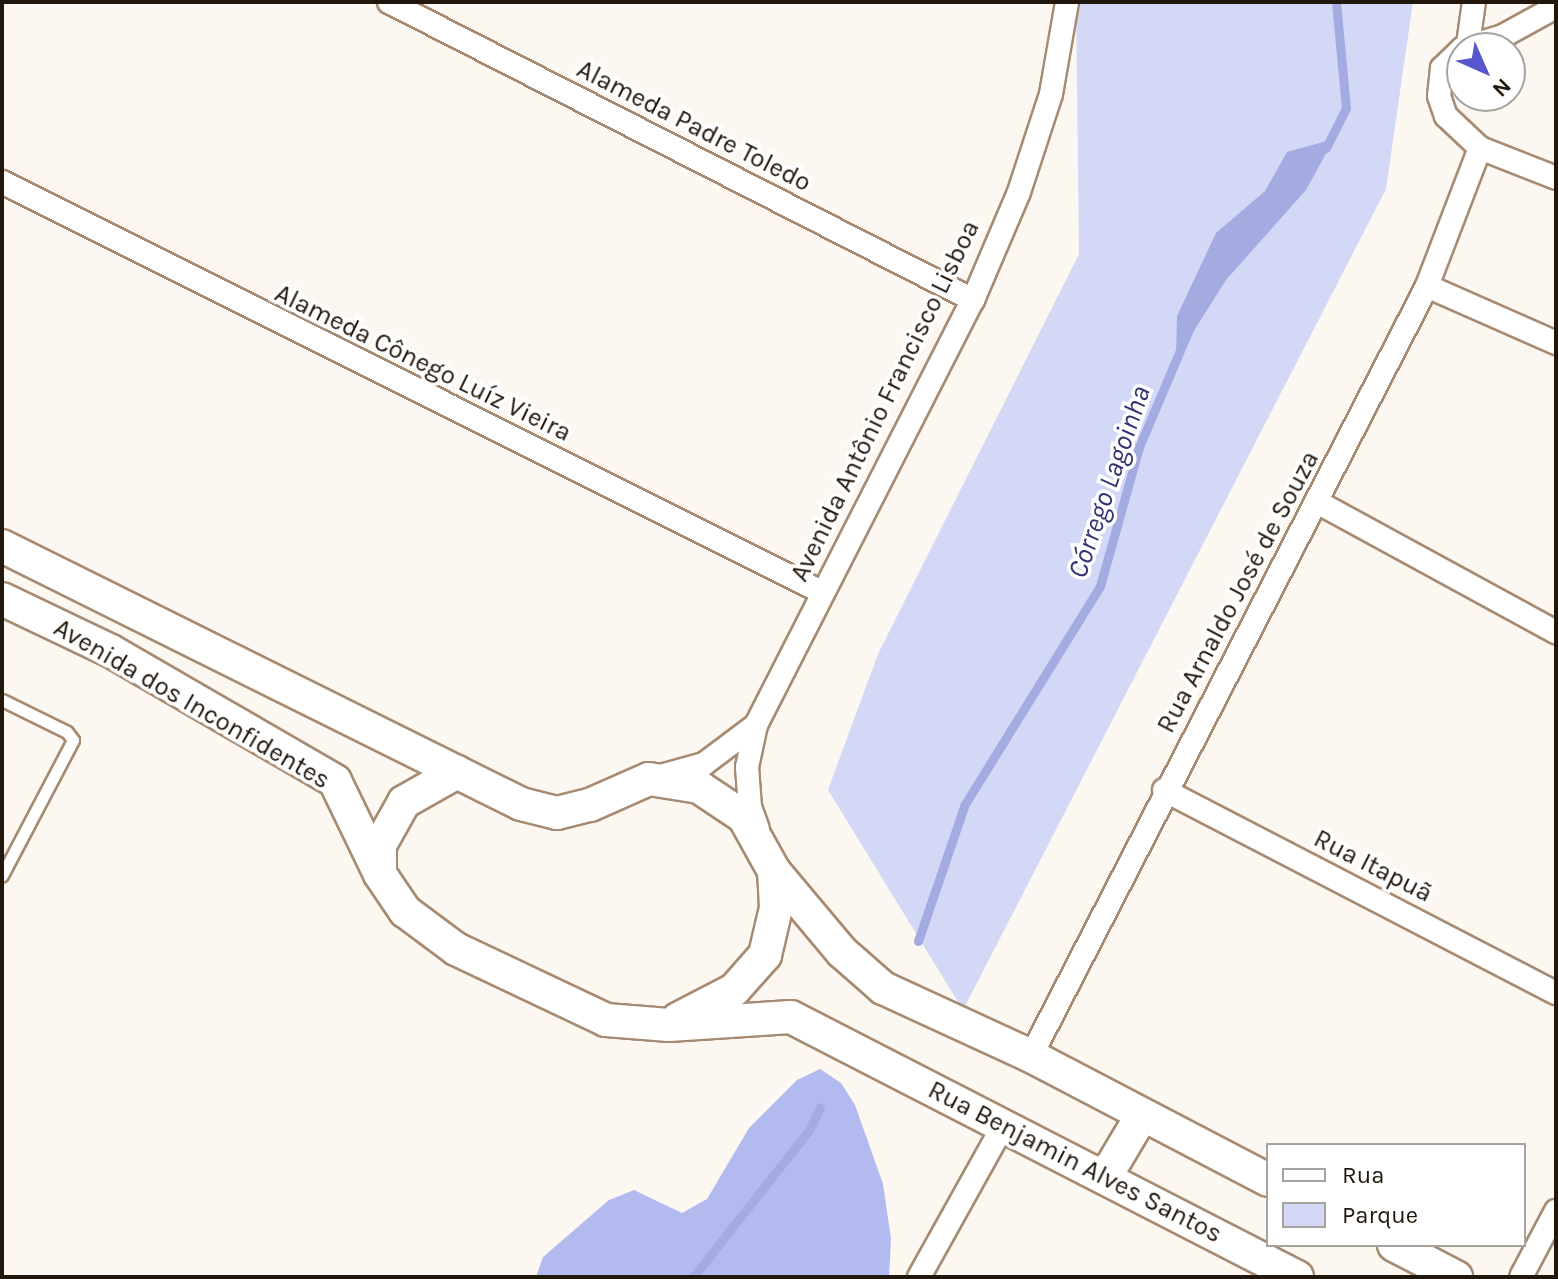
<!DOCTYPE html>
<html>
<head>
<meta charset="utf-8">
<style>
  body { margin:0 }
  #map { position:relative; width:1558px; height:1279px; overflow:hidden; background:#fdf7f2; font-family:Karla,sans-serif }
  div>[style] { position:absolute }
  .green>* { inset:0; background:#d3d8f7 }
  .forest>* { inset:0; background:#b3baf0 }
  .water>* { inset:0; background:#a4abe0 }
  .stream>* { height:9px; margin:-4.5px; padding:0 4.5px; transform-origin:4.5px; border-radius:4.5px; background:#a4abe0 }
  .roads { filter:drop-shadow(2px 0 #a68b72) drop-shadow(-2px 0 #a68b72) drop-shadow(0 2px #a68b72) drop-shadow(0 -2px #a68b72) }
  .lane>* { height:11px; margin:-5.5px; padding:0 5.5px; transform-origin:5.5px; border-radius:5.5px; background:#fff }
  .street>* { height:22px; margin:-11px; padding:0 11px; transform-origin:11px; border-radius:11px; background:#fff }
  .secondary>* { height:32px; margin:-16px; padding:0 16px; transform-origin:16px; border-radius:16px; background:#fff }
  span { translate:-50% -50%; white-space:nowrap; text-align:center; line-height:1.15; -webkit-text-stroke:7px #fff; paint-order:stroke }
  .street-label { font-size:26px; color:#21170d }
  .water-label { font-size:28px; color:#323372; font-style:italic }
  .frame { position:absolute; inset:0; border:4px solid #21170d; pointer-events:none }
  .legend { position:absolute; left:1266px; top:1143px; width:260px; height:104px; box-sizing:border-box; background:#fff; border:2px solid #a6a29e; margin:0; padding:10px 14px; list-style:none; font-size:24px; color:#21170d }
  .legend li { display:flex; align-items:center; gap:16px; height:40px }
  .legend b { width:40px; border:2px solid #a6a29e }
  .north { position:absolute; left:1446px; top:32px; width:80px; height:80px; box-sizing:border-box; background:#fff; border:2px solid #a6a29e; border-radius:50%; rotate:135deg; font-size:22px; font-weight:700; line-height:32px; text-align:center; color:#21170d }
  .north::after { content:''; display:block; margin:auto; width:28px; height:36px; background:#5856cd; clip-path:polygon(50% 0,100% 100%,50% 72%,0 100%) }
</style>
</head>
<body>
<div id="map">
  <div class="green">
    <i style="clip-path:polygon(1076px 2px,1413px 2px,1386px 189px,963px 1010px,828px 790px,878px 654px,1079px 254px)"></i>
  </div>
  <div class="forest">
    <i style="clip-path:polygon(820px 1069px,841px 1083px,855px 1105px,883px 1184px,891px 1239px,889px 1277px,536px 1277px,543px 1257px,609px 1200px,634px 1190px,682px 1213px,707px 1199px,749px 1128px,797px 1080px)"></i>
  </div>
  <div class="water">
    <i style="clip-path:polygon(1334px 139px,1306px 190px,1226px 280px,1176px 359px,1177px 316px,1216px 233px,1265px 191px,1287px 152px)"></i>
  </div>
  <div class="stream">
    <i style="left:1326px;top:148px;width:45px;rotate:-63.4deg"></i>
    <i style="left:1346px;top:108px;width:106px;rotate:-95.4deg"></i>
    <i style="left:918px;top:941px;width:145px;rotate:-71.1deg"></i>
    <i style="left:965px;top:804px;width:256px;rotate:-58.2deg"></i>
    <i style="left:1100px;top:586px;width:144px;rotate:-74.3deg"></i>
    <i style="left:1139px;top:447px;width:130px;rotate:-67deg"></i>
    <i style="left:693px;top:1277px;width:187px;rotate:-51.7deg"></i>
    <i style="left:809px;top:1130px;width:25px;rotate:-64deg"></i>
  </div>
  <div class="roads">
    <div class="lane">
      <i style="left:2px;top:700px;width:72px;rotate:26.2deg"></i>
      <i style="left:67px;top:732px;width:10px;rotate:53deg"></i>
      <i style="left:73px;top:740px;width:153px;rotate:117.7deg"></i>
    </div>
    <div class="street">
      <i style="left:389px;top:2px;width:656px;rotate:27.03deg"></i>
      <i style="left:1468px;top:44px;width:42px;rotate:-81.9deg"></i>
      <i style="left:1463px;top:48px;width:42px;rotate:-16.7deg"></i>
      <i style="left:1503px;top:36px;width:60px;rotate:-28.7deg"></i>
      <i style="left:1462px;top:49px;width:28px;rotate:136deg"></i>
      <i style="left:1442px;top:68px;width:28px;rotate:96deg"></i>
      <i style="left:1439px;top:96px;width:21px;rotate:71deg"></i>
      <i style="left:1446px;top:116px;width:47px;rotate:43.3deg"></i>
      <i style="left:1480px;top:148px;width:82px;rotate:21.5deg"></i>
      <i style="left:2px;top:182px;width:917px;rotate:26.57deg"></i>
      <i style="left:1427px;top:286px;width:141px;rotate:23.8deg"></i>
      <i style="left:1319px;top:503px;width:270px;rotate:28.6deg"></i>
      <i style="left:660px;top:776px;width:46px;rotate:-15.3deg"></i>
      <i style="left:704px;top:764px;width:65px;rotate:-36.9deg"></i>
      <i style="left:1164px;top:790px;width:441px;rotate:27.4deg"></i>
      <i style="left:758px;top:829px;width:23px;rotate:-110deg"></i>
      <i style="left:750px;top:807px;width:40px;rotate:-94.3deg"></i>
      <i style="left:747px;top:767px;width:43px;rotate:-77.9deg"></i>
      <i style="left:756px;top:725px;width:477px;rotate:-63deg"></i>
      <i style="left:973px;top:300px;width:117px;rotate:-66.9deg"></i>
      <i style="left:1019px;top:192px;width:103px;rotate:-71.9deg"></i>
      <i style="left:1051px;top:94px;width:93px;rotate:-80.1deg"></i>
      <i style="left:1031px;top:1056px;width:866px;rotate:-62.78deg"></i>
      <i style="left:1427px;top:286px;width:148px;rotate:-69deg"></i>
      <i style="left:919px;top:1277px;width:173px;rotate:-60.9deg"></i>
      <i style="left:1521px;top:1277px;width:75px;rotate:-62.1deg"></i>
    </div>
    <div class="secondary">
      <i style="left:2px;top:546px;width:580px;rotate:26.43deg"></i>
      <i style="left:521px;top:804px;width:37px;rotate:14deg"></i>
      <i style="left:557px;top:813px;width:34px;rotate:-14deg"></i>
      <i style="left:590px;top:805px;width:64px;rotate:-23.8deg"></i>
      <i style="left:649px;top:779px;width:51px;rotate:9.1deg"></i>
      <i style="left:699px;top:787px;width:54px;rotate:33.7deg"></i>
      <i style="left:744px;top:817px;width:62px;rotate:60.9deg"></i>
      <i style="left:774px;top:871px;width:106px;rotate:50deg"></i>
      <i style="left:842px;top:952px;width:55px;rotate:41.3deg"></i>
      <i style="left:883px;top:988px;width:163px;rotate:24.7deg"></i>
      <i style="left:1031px;top:1056px;width:267px;rotate:27.6deg"></i>
      <i style="left:2px;top:599px;width:121px;rotate:25.5deg"></i>
      <i style="left:111px;top:651px;width:259px;rotate:30.1deg"></i>
      <i style="left:335px;top:781px;width:103px;rotate:64.2deg"></i>
      <i style="left:380px;top:874px;width:45px;rotate:56deg"></i>
      <i style="left:405px;top:911px;width:64px;rotate:36.7deg"></i>
      <i style="left:456px;top:949px;width:166px;rotate:25.3deg"></i>
      <i style="left:606px;top:1020px;width:63px;rotate:4.5deg"></i>
      <i style="left:669px;top:1025px;width:122px;rotate:-3.8deg"></i>
      <i style="left:791px;top:1017px;width:569px;rotate:27.2deg"></i>
      <i style="left:380px;top:874px;width:29px;rotate:-90deg"></i>
      <i style="left:380px;top:845px;width:49px;rotate:-60.8deg"></i>
      <i style="left:404px;top:802px;width:61px;rotate:-29.5deg"></i>
      <i style="left:678px;top:1019px;width:63px;rotate:-27.4deg"></i>
      <i style="left:734px;top:990px;width:47px;rotate:-48.5deg"></i>
      <i style="left:765px;top:955px;width:48px;rotate:-76.8deg"></i>
      <i style="left:776px;top:908px;width:37px;rotate:-93deg"></i>
      <i style="left:1101px;top:1176px;width:11px;rotate:-38deg"></i>
      <i style="left:1110px;top:1169px;width:63px;rotate:-59.3deg"></i>
      <i style="left:1394px;top:1245px;width:70px;rotate:27.3deg"></i>
    </div>
  </div>
  <div class="street-label">
    <span style="left:694px;top:126px;rotate:27deg">Alameda Padre Toledo</span>
    <span style="left:423px;top:363px;rotate:26deg">Alameda Cônego Luíz Vieira</span>
    <span style="left:885px;top:401px;rotate:-64deg">Avenida Antônio Francisco Lisboa</span>
    <span style="left:1238px;top:592px;rotate:-62deg">Rua Arnaldo José de Souza</span>
    <span style="left:192px;top:704px;rotate:30deg">Avenida dos Inconfidentes</span>
    <span style="left:1373px;top:866px;rotate:27deg">Rua Itapuã</span>
    <span style="left:1075px;top:1162px;rotate:27deg">Rua Benjamin Alves Santos</span>
  </div>
  <div class="water-label">
    <span style="left:1109px;top:482px;rotate:-71deg">Córrego Lagoinha</span>
  </div>
  <div class="frame"></div>
  <ul class="legend">
  <li><b style="height:10px;background:#fff"></b>Rua</li>
  <li><b style="height:22px;background:#d3d8f7"></b>Parque</li>
  </ul>
  <div class="north">N</div>
</div>
</body>
</html>
